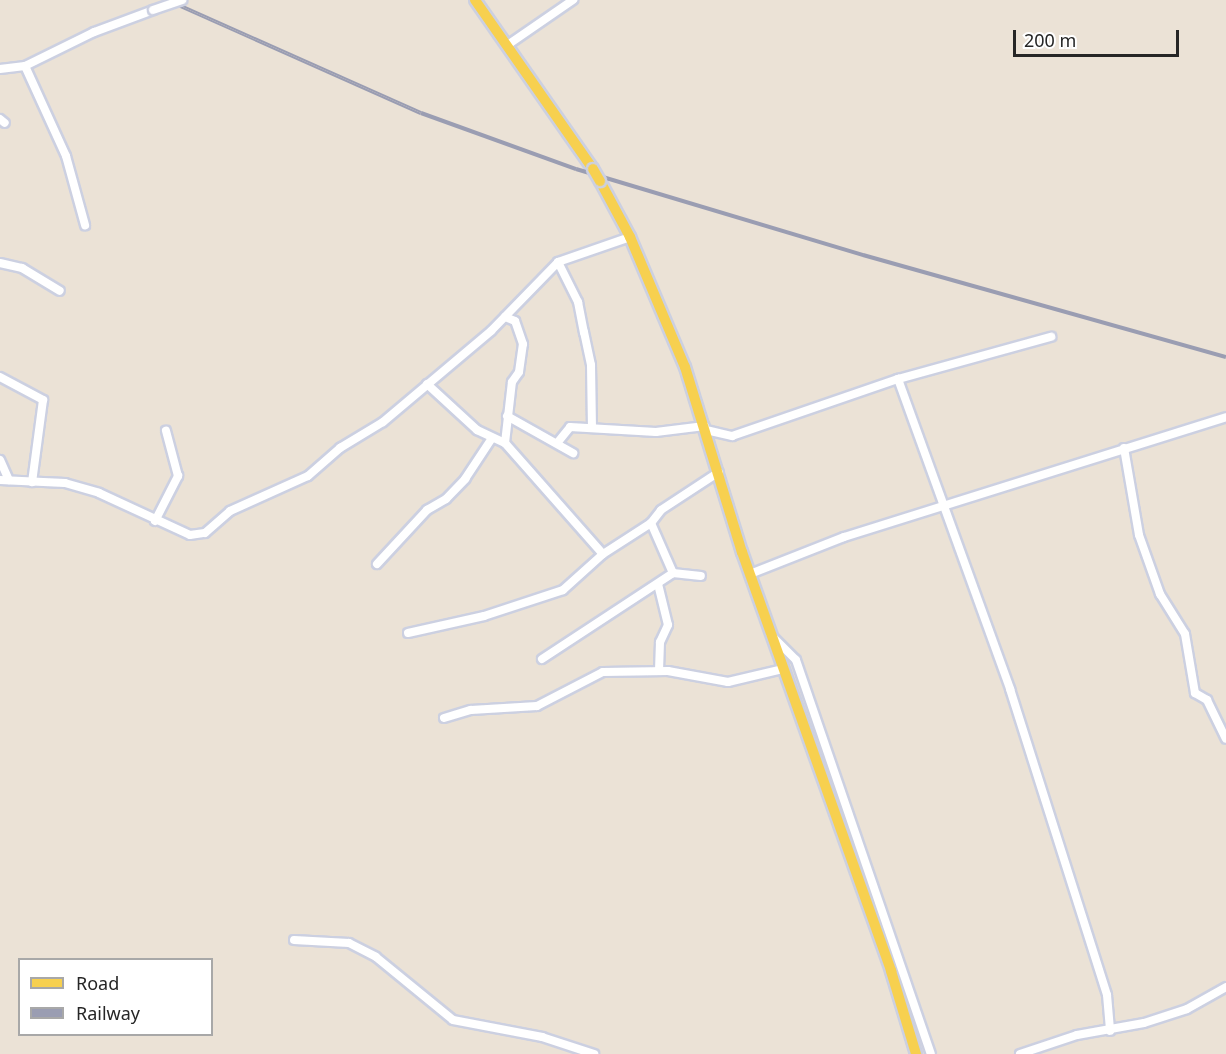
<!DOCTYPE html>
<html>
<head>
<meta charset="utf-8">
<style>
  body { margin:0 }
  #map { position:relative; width:1226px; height:1054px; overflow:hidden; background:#ebe2d6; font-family:"Noto Sans",sans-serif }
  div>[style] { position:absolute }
  .roads { filter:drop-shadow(2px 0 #ccd0e1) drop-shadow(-2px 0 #ccd0e1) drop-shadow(0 2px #ccd0e1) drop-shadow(0 -2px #ccd0e1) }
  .minor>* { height:8px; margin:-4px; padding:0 4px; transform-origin:4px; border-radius:4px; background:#fff }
  .major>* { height:10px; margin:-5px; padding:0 5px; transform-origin:5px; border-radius:5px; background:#f7d04f }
  .rail>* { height:4px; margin-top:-2px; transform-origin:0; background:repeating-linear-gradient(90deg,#fff 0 4.5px,#9a9db2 0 9px); box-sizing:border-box; border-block:2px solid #9a9db2 }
  .bridges { filter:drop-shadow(2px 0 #ccd0e1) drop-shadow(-2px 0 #ccd0e1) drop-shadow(0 2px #ccd0e1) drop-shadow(0 -2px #ccd0e1) }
  .minor-bridge>* { height:8px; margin:-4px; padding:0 4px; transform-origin:4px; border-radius:4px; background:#fff }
  .major-bridge>* { height:10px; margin:-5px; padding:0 5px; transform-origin:5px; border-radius:5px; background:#f7d04f }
  span { translate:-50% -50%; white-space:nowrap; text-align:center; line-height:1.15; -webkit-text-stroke:6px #fff; paint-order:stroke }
  .legend { position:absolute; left:18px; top:958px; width:195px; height:78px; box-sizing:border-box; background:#fff; border:2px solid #a8a8a8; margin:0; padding:8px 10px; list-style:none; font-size:18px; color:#262626 }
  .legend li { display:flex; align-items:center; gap:12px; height:30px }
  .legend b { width:30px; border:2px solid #a8a8a8 }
  .scale { position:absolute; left:1013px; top:30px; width:166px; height:27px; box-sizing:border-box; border:3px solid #262626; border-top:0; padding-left:8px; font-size:18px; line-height:21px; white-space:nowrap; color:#262626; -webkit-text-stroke:4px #fff; paint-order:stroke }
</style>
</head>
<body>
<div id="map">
  <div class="roads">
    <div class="minor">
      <i style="left:509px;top:44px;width:78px;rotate:-34.5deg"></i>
      <i style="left:25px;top:66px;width:99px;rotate:65.5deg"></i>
      <i style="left:66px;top:156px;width:72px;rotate:74.6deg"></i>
      <i style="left:0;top:69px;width:25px;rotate:-7deg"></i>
      <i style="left:25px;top:66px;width:77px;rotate:-26.2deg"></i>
      <i style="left:94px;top:32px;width:63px;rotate:-20.4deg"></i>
      <i style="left:0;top:119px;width:6px;rotate:39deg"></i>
      <i style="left:558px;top:262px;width:45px;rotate:63.4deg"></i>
      <i style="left:578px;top:302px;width:31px;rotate:79deg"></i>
      <i style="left:584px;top:332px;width:34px;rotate:78deg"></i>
      <i style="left:591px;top:365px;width:62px;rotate:89.1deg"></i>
      <i style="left:0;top:263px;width:23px;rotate:13deg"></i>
      <i style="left:22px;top:268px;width:44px;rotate:31.2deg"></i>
      <i style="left:0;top:377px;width:49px;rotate:28.1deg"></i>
      <i style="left:43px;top:400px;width:83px;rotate:97.6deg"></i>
      <i style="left:898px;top:379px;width:330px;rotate:70.1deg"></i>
      <i style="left:1010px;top:689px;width:321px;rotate:72.4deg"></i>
      <i style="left:1107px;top:995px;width:36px;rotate:85deg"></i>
      <i style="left:427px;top:384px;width:68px;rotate:42.6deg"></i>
      <i style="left:477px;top:430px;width:31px;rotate:25deg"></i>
      <i style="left:505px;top:443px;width:148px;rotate:48.6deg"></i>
      <i style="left:507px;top:416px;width:76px;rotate:29.3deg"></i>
      <i style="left:706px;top:430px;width:27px;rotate:13deg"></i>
      <i style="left:732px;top:436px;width:176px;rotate:-19deg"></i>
      <i style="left:898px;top:379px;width:159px;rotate:-15.4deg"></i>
      <i style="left:558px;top:442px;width:19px;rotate:-51deg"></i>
      <i style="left:570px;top:427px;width:86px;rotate:3.3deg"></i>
      <i style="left:656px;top:432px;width:49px;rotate:-7deg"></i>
      <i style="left:505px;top:443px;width:61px;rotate:-83.5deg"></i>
      <i style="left:512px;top:382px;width:12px;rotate:-55deg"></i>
      <i style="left:519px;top:372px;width:28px;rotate:-82deg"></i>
      <i style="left:523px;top:344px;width:24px;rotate:-109deg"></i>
      <i style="left:515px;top:321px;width:11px;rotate:-158deg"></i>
      <i style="left:1124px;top:448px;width:88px;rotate:80.2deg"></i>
      <i style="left:1139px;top:535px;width:63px;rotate:70.4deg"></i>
      <i style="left:1160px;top:594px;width:47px;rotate:58deg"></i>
      <i style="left:1185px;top:634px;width:60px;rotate:80.4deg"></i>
      <i style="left:1195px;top:693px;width:14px;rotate:30deg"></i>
      <i style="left:1207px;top:700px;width:43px;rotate:64deg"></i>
      <i style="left:0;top:460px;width:22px;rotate:66deg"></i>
      <i style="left:0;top:480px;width:65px;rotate:2.6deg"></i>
      <i style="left:65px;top:483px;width:35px;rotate:16deg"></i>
      <i style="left:99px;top:493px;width:100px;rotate:24.8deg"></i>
      <i style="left:190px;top:535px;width:15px;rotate:-8deg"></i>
      <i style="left:205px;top:533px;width:33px;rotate:-41deg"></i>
      <i style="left:230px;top:511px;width:85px;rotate:-24.2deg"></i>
      <i style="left:308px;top:476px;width:43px;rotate:-41.2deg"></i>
      <i style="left:340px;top:448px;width:50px;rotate:-31.2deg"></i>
      <i style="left:383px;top:422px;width:141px;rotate:-40.1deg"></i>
      <i style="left:491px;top:331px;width:96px;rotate:-45.8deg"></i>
      <i style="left:558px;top:262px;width:76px;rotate:-19.1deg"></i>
      <i style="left:155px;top:521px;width:51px;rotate:-62.9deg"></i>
      <i style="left:178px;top:476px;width:47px;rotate:-104.9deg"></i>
      <i style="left:651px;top:523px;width:55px;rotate:66.3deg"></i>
      <i style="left:377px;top:564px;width:74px;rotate:-47.2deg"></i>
      <i style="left:427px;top:510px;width:22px;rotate:-30deg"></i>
      <i style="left:446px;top:499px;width:28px;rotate:-46deg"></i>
      <i style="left:465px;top:479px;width:49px;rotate:-56.6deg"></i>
      <i style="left:750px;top:574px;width:101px;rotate:-21.5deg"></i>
      <i style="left:844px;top:537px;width:400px;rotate:-17.4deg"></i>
      <i style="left:658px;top:584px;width:42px;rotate:76.3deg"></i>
      <i style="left:668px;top:625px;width:19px;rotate:115deg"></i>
      <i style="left:660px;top:642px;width:29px;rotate:92deg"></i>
      <i style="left:408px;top:633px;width:78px;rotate:-12.6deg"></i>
      <i style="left:484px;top:616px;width:83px;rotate:-18.2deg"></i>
      <i style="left:563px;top:590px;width:54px;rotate:-42deg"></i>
      <i style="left:603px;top:554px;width:57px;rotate:-32.9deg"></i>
      <i style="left:651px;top:523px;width:16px;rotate:-52deg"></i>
      <i style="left:661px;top:510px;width:69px;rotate:-33.2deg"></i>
      <i style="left:771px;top:635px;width:35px;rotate:45deg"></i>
      <i style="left:796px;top:660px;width:416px;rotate:71.1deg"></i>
      <i style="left:542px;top:659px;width:157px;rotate:-33.3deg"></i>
      <i style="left:673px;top:573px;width:28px;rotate:6deg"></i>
      <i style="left:444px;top:718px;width:28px;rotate:-17deg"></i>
      <i style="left:471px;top:710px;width:66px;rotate:-3.5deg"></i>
      <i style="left:537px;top:706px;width:74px;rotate:-27.3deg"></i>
      <i style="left:603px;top:672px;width:65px;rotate:-0.9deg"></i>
      <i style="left:668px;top:671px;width:61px;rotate:10.4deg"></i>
      <i style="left:728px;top:682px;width:57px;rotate:-13.3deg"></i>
      <i style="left:294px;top:940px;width:55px;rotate:3.1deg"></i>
      <i style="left:349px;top:943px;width:30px;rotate:27deg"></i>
      <i style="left:376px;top:957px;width:99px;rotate:39.3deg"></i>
      <i style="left:453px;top:1020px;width:91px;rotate:10.8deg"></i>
      <i style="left:542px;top:1037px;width:55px;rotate:18.1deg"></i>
      <i style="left:1020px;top:1054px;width:60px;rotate:-18.4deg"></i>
      <i style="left:1077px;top:1035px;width:68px;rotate:-10.2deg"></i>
      <i style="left:1144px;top:1023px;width:45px;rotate:-18deg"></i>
      <i style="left:1187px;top:1009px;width:45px;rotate:-29.4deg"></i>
    </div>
    <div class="major">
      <i style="left:475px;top:0;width:206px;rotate:55.1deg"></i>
      <i style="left:600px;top:181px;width:64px;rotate:61.8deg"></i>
      <i style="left:630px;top:237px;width:141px;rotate:67.1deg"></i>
      <i style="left:685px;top:367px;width:194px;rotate:72.9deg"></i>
      <i style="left:742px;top:552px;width:445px;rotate:70.4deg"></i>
      <i style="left:891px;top:971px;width:87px;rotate:73.2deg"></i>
    </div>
  </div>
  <div class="rail">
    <i style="left:167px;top:0;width:278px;rotate:24deg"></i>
    <i style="left:421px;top:113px;width:165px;rotate:19.9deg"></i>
    <i style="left:576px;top:169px;width:300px;rotate:16.7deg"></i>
    <i style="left:863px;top:255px;width:377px;rotate:15.7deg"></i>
  </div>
  <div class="bridges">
    <div class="minor-bridge">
      <i style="left:153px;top:10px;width:31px;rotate:-19deg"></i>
    </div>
    <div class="major-bridge">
      <i style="left:593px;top:169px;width:14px;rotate:60deg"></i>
    </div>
  </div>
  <ul class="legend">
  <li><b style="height:8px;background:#f7d04f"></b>Road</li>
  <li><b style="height:8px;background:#9a9db2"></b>Railway</li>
  </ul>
  <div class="scale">200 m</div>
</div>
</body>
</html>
